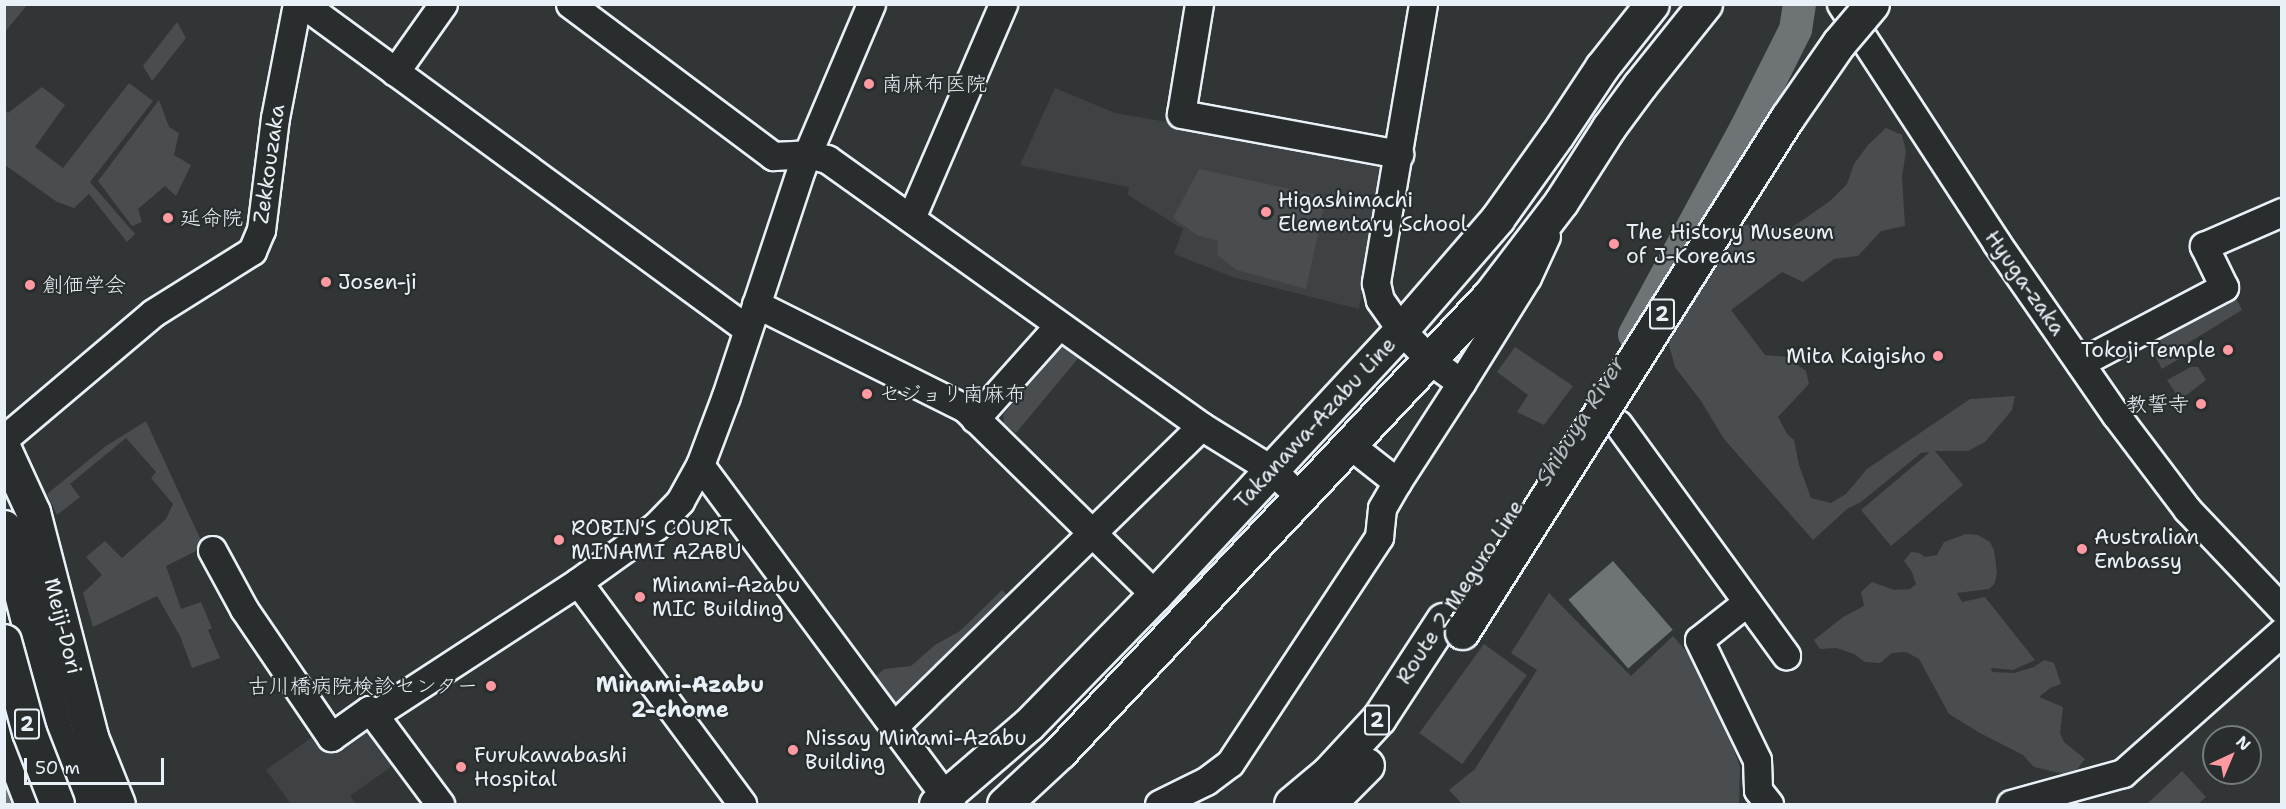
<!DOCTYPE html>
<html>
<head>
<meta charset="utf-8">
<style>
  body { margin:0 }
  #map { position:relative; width:2286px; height:809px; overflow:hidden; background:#323536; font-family:"Shantell Sans","Klee One",sans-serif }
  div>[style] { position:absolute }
  .built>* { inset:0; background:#3f4244 }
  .green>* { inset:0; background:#494d4f; transform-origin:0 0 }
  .water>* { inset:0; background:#6e7376; transform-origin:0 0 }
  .river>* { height:33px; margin:-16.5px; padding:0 16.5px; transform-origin:16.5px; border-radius:16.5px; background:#6e7376 }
  .roads { filter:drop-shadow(2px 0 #e8f1f8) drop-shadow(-2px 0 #e8f1f8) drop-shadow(0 2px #e8f1f8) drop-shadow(0 -2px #e8f1f8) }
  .minor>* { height:27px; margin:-13.5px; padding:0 13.5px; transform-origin:13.5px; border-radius:13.5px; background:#2a2d2e }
  .major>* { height:33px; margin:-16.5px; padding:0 16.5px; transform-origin:16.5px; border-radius:16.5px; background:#2a2d2e }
  .highway>* { height:33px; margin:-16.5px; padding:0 16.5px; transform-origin:16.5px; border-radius:16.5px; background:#2a2d2e }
  .bridges { filter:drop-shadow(2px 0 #e8f1f8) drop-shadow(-2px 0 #e8f1f8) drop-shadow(0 2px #e8f1f8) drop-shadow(0 -2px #e8f1f8) }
  .highway-bridge>* { height:33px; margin:-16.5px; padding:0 16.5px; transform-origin:16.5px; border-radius:16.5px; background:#2a2d2e }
  .dots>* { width:16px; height:16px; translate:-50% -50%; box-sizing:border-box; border:3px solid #2a2d2e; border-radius:50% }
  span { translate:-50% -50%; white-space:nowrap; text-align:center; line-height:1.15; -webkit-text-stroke:4.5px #2a2d2e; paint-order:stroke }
  .shield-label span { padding:2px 4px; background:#2a2d2e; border:2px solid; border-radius:4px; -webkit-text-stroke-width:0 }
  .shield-label { font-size:20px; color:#e8f1f8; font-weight:700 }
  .poi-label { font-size:21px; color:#e8f1f8 }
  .left { translate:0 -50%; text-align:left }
  .right { translate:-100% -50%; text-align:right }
  .street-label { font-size:21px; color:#e8f1f8 }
  .water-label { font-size:22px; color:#b1b8be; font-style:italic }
  .neighbourhood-label { font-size:22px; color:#e8f1f8; font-weight:700 }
  .frame { position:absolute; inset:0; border:6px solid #e8f1f8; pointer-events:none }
  .north { position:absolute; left:2202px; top:725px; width:60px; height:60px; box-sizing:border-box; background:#2a2d2e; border:2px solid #767b7f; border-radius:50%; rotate:44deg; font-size:16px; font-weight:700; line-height:24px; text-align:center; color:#e8f1f8 }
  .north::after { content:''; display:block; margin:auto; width:21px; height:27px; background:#ff9aa2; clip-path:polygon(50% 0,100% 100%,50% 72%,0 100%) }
  .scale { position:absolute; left:24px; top:758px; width:140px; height:27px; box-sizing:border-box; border:3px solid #e8f1f8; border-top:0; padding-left:8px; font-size:18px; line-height:21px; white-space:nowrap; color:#e8f1f8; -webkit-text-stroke:4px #2a2d2e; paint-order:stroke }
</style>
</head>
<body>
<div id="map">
  <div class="built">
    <i style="clip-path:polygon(1055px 88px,1115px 113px,1386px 160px,1359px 309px,1233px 277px,1174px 254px,1183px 229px,1128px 195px,1129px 187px,1020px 165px)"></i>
    <i style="clip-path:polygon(364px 721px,395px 764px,350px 796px,356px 804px,291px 804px,266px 770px,322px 730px)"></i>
  </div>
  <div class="green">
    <i style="clip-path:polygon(5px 4px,27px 5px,5px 32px,4px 5px)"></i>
    <i style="clip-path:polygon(177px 22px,186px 38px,152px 81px,143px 66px)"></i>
    <i style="clip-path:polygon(129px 83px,153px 101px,90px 182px,135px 234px,127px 242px,89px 194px,74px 208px,57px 202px,5px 165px,4px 109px,8px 113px,42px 87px,65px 105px,35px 147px,63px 168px)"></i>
    <i style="clip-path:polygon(159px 100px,169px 127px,179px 133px,174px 155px,191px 165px,176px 196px,165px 186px,138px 209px,142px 222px,132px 226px,98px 181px)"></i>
    <i style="clip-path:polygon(1886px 128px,1902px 135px,1906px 151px,1902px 177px,1905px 226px,1881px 231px,1858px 256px,1834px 259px,1803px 282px,1782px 272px,1731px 310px,1765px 355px,1787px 357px,1806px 371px,1809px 384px,1778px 417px,1787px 434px,1794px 440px,1799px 465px,1811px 498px,1831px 503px,1846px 494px,1867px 469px,1970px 399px,2015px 396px,2012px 410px,1985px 442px,1968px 451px,1935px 451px,1963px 485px,1891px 546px,1861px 510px,1930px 452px,1921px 453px,1861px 502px,1847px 509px,1813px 540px,1724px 439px,1701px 401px,1675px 367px,1668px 341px,1744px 225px,1762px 224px,1790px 229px,1830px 201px,1847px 184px,1854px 164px,1868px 145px)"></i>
    <i style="clip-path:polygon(1199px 169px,1326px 197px,1306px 289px,1237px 270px,1217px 255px,1218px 241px,1197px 235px,1173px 218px)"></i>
    <i style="clip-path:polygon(2235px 296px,2242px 310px,2188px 343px,2192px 351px,2162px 369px,2146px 340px)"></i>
    <i style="clip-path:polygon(1069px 347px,1080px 356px,1016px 433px,1004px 424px,1003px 415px,1060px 348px)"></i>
    <i style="clip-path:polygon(1515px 347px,1573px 386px,1544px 425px,1517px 412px,1528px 395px,1497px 372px)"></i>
    <i style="clip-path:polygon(2191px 367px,2198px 367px,2206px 380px,2180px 400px,2167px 380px)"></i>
    <i style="clip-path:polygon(146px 421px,204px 547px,166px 566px,181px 609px,201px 602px,212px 628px,208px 630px,220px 658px,192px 668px,180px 636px,157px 596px,93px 627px,83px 593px,102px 575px,86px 557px,105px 541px,122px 558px,166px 519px,173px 504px,151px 478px,156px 472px,126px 438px,70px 484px,80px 497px,57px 515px,47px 494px,106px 446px)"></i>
    <i style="clip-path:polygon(1966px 534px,1978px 535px,1990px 542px,1994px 550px,1997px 572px,1995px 583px,1989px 589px,1957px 593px,1962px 602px,1985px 597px,2035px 660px,2013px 670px,1991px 668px,1992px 672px,2014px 673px,2034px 667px,2044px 660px,2054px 663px,2061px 684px,2050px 688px,2039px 697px,2063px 707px,2060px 733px,2064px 742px,2085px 759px,2072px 776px,2034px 767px,2023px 755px,1980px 733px,1949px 714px,1919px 659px,1906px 652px,1892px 653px,1880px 663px,1865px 662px,1854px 654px,1836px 648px,1820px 649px,1814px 640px,1843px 617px,1864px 606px,1861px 592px,1872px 582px,1894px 590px,1910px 589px,1916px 584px,1912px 572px,1904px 561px,1911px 552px,1919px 553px,1925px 557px,1937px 555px,1944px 542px)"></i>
    <i style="clip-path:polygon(1002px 590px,1009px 597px,900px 704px,896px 705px,875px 677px,884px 669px,911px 666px,935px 645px,960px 631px)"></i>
    <i style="clip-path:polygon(1549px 593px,1631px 676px,1673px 636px,1709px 678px,1740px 767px,1739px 804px,1462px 804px,1449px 790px,1475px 769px,1537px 670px,1511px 653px)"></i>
    <i style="left:1484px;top:644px;width:53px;height:110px;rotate:36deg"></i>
    <i style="clip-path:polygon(2182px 771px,2206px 797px,2198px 804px,2147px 804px)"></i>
  </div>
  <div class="water">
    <i style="left:1613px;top:561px;width:91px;height:59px;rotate:49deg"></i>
  </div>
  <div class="river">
    <i style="left:1634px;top:334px;width:235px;rotate:-61.6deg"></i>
    <i style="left:1746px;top:127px;width:110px;rotate:-63.4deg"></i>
    <i style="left:1795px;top:29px;width:25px;rotate:-81deg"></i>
    <i style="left:4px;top:798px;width:7px;rotate:63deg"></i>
  </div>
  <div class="roads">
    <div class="minor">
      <i style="left:303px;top:4px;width:550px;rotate:36.2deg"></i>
      <i style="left:570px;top:4px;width:254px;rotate:36.8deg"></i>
      <i style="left:773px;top:156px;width:35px;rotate:-3deg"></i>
      <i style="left:808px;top:154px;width:20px;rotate:15deg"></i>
      <i style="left:827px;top:159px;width:460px;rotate:35.5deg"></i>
      <i style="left:1201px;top:426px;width:84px;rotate:31.8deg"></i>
      <i style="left:1272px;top:470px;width:39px;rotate:44deg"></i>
      <i style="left:1199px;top:4px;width:111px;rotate:99.3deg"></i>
      <i style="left:1181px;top:114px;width:222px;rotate:10.4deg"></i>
      <i style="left:1423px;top:4px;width:283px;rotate:99.6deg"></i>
      <i style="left:1376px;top:283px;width:17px;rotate:77deg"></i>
      <i style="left:1380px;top:300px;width:37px;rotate:55deg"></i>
      <i style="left:1401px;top:330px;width:43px;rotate:45.9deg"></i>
      <i style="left:1431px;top:361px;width:37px;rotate:36deg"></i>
      <i style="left:1461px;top:383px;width:125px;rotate:-58.1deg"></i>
      <i style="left:1527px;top:277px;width:45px;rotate:-65.1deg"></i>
      <i style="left:1841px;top:4px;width:284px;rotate:56.9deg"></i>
      <i style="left:1996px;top:242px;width:211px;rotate:55.3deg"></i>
      <i style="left:2116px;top:415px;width:118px;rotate:52.9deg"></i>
      <i style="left:2187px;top:509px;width:138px;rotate:46.5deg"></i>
      <i style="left:395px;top:72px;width:83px;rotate:-54.8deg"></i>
      <i style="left:911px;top:218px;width:233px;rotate:-66.7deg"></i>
      <i style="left:756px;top:304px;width:233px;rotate:26.5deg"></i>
      <i style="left:965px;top:408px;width:267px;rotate:44.5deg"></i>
      <i style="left:2080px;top:363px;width:163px;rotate:-27.8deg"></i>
      <i style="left:2224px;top:287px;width:46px;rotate:-116deg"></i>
      <i style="left:2204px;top:246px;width:85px;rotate:-23.6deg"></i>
      <i style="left:975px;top:419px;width:126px;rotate:-48.2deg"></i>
      <i style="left:1618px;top:424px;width:286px;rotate:54deg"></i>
      <i style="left:4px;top:439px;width:195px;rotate:-40.2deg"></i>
      <i style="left:153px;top:313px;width:117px;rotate:-32.1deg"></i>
      <i style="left:252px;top:251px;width:23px;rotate:-67deg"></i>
      <i style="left:261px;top:230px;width:113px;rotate:-82.9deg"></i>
      <i style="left:275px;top:118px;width:116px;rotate:-79.1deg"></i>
      <i style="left:1350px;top:445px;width:60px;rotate:38.2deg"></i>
      <i style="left:1397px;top:482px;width:118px;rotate:-57.1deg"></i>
      <i style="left:700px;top:465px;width:422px;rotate:53.5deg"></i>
      <i style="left:212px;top:550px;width:67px;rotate:61.5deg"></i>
      <i style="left:244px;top:609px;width:155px;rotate:55.8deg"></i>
      <i style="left:331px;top:737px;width:47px;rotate:-35.4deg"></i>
      <i style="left:369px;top:710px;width:7px;rotate:45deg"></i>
      <i style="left:374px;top:715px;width:244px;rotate:-33.1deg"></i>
      <i style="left:578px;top:582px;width:276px;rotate:53.5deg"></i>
      <i style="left:578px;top:582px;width:96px;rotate:-35.7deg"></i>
      <i style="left:656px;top:526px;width:35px;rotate:-46deg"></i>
      <i style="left:680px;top:501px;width:41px;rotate:-60.9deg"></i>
      <i style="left:700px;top:465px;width:74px;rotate:-69.4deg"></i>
      <i style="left:726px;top:396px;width:239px;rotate:-71.7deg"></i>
      <i style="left:801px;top:169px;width:179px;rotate:-67deg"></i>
      <i style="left:1747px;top:602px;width:61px;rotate:141.6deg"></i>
      <i style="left:1699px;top:640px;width:133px;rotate:64.2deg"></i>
      <i style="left:1757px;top:760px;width:30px;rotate:88deg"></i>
      <i style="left:1758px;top:790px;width:18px;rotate:52deg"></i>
      <i style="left:374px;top:715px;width:111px;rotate:53.4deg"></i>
      <i style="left:894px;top:726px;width:429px;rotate:-44.3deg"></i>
      <i style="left:1159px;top:804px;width:52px;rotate:-26.1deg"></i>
      <i style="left:1206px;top:781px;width:30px;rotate:-37deg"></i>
      <i style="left:1230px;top:763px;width:271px;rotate:-56.6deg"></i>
      <i style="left:1379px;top:537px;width:29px;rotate:-84deg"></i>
      <i style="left:1382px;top:508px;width:30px;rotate:-60deg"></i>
      <i style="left:2011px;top:804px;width:116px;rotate:-15.5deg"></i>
      <i style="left:2123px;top:773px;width:213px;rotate:-41.6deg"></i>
    </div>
    <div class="major">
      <i style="left:4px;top:449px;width:69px;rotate:65.3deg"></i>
      <i style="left:33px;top:512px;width:232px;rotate:75.5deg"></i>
      <i style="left:91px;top:737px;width:72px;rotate:68.1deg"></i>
      <i style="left:4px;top:527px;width:219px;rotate:75.7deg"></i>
      <i style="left:58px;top:739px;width:70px;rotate:67.4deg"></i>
      <i style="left:936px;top:804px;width:121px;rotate:-40.7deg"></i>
      <i style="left:1028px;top:725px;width:182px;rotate:-45.7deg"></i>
      <i style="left:1155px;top:595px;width:362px;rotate:-47.1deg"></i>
      <i style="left:1401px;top:330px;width:147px;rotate:-49.1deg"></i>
      <i style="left:1497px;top:219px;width:103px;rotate:-54.5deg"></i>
      <i style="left:1557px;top:135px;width:82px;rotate:-56.5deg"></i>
      <i style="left:1602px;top:67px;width:80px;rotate:-51.6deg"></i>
      <i style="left:1004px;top:804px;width:76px;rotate:-42.9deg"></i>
      <i style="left:1060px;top:752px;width:627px;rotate:-46.74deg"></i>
      <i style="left:1490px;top:295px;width:117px;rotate:-52.6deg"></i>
      <i style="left:1561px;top:202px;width:89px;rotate:-57.4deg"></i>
      <i style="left:1609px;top:127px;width:52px;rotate:-53.6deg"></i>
      <i style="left:1640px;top:85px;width:104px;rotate:-51.3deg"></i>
    </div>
    <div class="highway">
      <i style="left:4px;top:731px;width:78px;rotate:69deg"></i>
      <i style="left:1291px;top:804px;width:48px;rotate:-40deg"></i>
      <i style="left:1328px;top:773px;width:75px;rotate:-47.2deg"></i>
      <i style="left:1379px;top:718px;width:117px;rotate:-56.9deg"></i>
      <i style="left:1328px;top:804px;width:55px;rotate:-45deg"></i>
    </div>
  </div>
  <div class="bridges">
    <div class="highway-bridge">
      <i style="left:1462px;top:632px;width:608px;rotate:-57.7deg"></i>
      <i style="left:1787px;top:118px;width:91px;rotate:-55.3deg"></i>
      <i style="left:1839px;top:43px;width:51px;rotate:-49.8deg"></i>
      <i style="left:4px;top:641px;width:94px;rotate:74.6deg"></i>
      <i style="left:29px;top:732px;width:77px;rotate:68.7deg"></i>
    </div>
  </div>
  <div class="dots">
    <i style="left:869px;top:84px;background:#ff9aa2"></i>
    <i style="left:1266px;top:212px;background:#ff9aa2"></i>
    <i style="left:168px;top:218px;background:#ff9aa2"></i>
    <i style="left:1614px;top:244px;background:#ff9aa2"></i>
    <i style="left:326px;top:282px;background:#ff9aa2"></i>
    <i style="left:30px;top:285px;background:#ff9aa2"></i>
    <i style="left:2228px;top:350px;background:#ff9aa2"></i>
    <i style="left:1938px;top:356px;background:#ff9aa2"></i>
    <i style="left:867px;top:394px;background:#ff9aa2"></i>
    <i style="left:2201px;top:404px;background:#ff9aa2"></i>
    <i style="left:559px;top:540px;background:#ff9aa2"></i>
    <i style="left:2082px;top:549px;background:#ff9aa2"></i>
    <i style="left:640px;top:597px;background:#ff9aa2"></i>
    <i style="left:491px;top:686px;background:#ff9aa2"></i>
    <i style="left:793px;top:750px;background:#ff9aa2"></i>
    <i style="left:461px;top:767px;background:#ff9aa2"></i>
  </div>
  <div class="shield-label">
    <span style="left:1662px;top:314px">2</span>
    <span style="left:1377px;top:720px">2</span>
    <span style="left:27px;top:724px">2</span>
  </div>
  <div class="poi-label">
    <span class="left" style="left:882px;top:84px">南麻布医院</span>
    <span class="left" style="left:1278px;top:212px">Higashimachi<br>Elementary School</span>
    <span class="left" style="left:180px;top:218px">延命院</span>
    <span class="left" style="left:1626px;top:244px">The History Museum<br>of J-Koreans</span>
    <span class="left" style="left:338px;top:282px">Josen-ji</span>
    <span class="left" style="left:42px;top:285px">創価学会</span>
    <span class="right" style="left:2216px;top:350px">Tokoji Temple</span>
    <span class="right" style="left:1926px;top:356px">Mita Kaigisho</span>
    <span class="left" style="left:879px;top:394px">セジョリ南麻布</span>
    <span class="right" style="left:2189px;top:404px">教誓寺</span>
    <span class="left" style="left:571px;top:540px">ROBIN'S COURT<br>MINAMI AZABU</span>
    <span class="left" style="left:2094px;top:549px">Australian<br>Embassy</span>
    <span class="left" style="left:652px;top:597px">Minami-Azabu<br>MIC Building</span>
    <span class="right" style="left:478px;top:686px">古川橋病院検診センター</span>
    <span class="left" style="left:805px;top:750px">Nissay Minami-Azabu<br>Building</span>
    <span class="left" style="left:474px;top:767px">Furukawabashi<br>Hospital</span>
  </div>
  <div class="street-label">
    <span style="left:269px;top:164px;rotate:-82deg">Zekkouzaka</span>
    <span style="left:2025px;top:283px;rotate:55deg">Hyuga-zaka</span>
    <span style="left:1315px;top:423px;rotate:-47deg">Takanawa-Azabu Line</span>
    <span style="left:1460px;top:592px;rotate:-57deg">Route 2 Meguro Line</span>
    <span style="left:63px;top:626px;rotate:76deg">Meiji-Dori</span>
  </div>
  <div class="water-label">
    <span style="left:1580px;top:421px;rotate:-58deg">Shibuya River</span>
  </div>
  <div class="neighbourhood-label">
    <span style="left:680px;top:697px">Minami-Azabu<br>2-chome</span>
  </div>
  <div class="frame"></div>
  <div class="north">N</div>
  <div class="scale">50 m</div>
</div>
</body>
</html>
